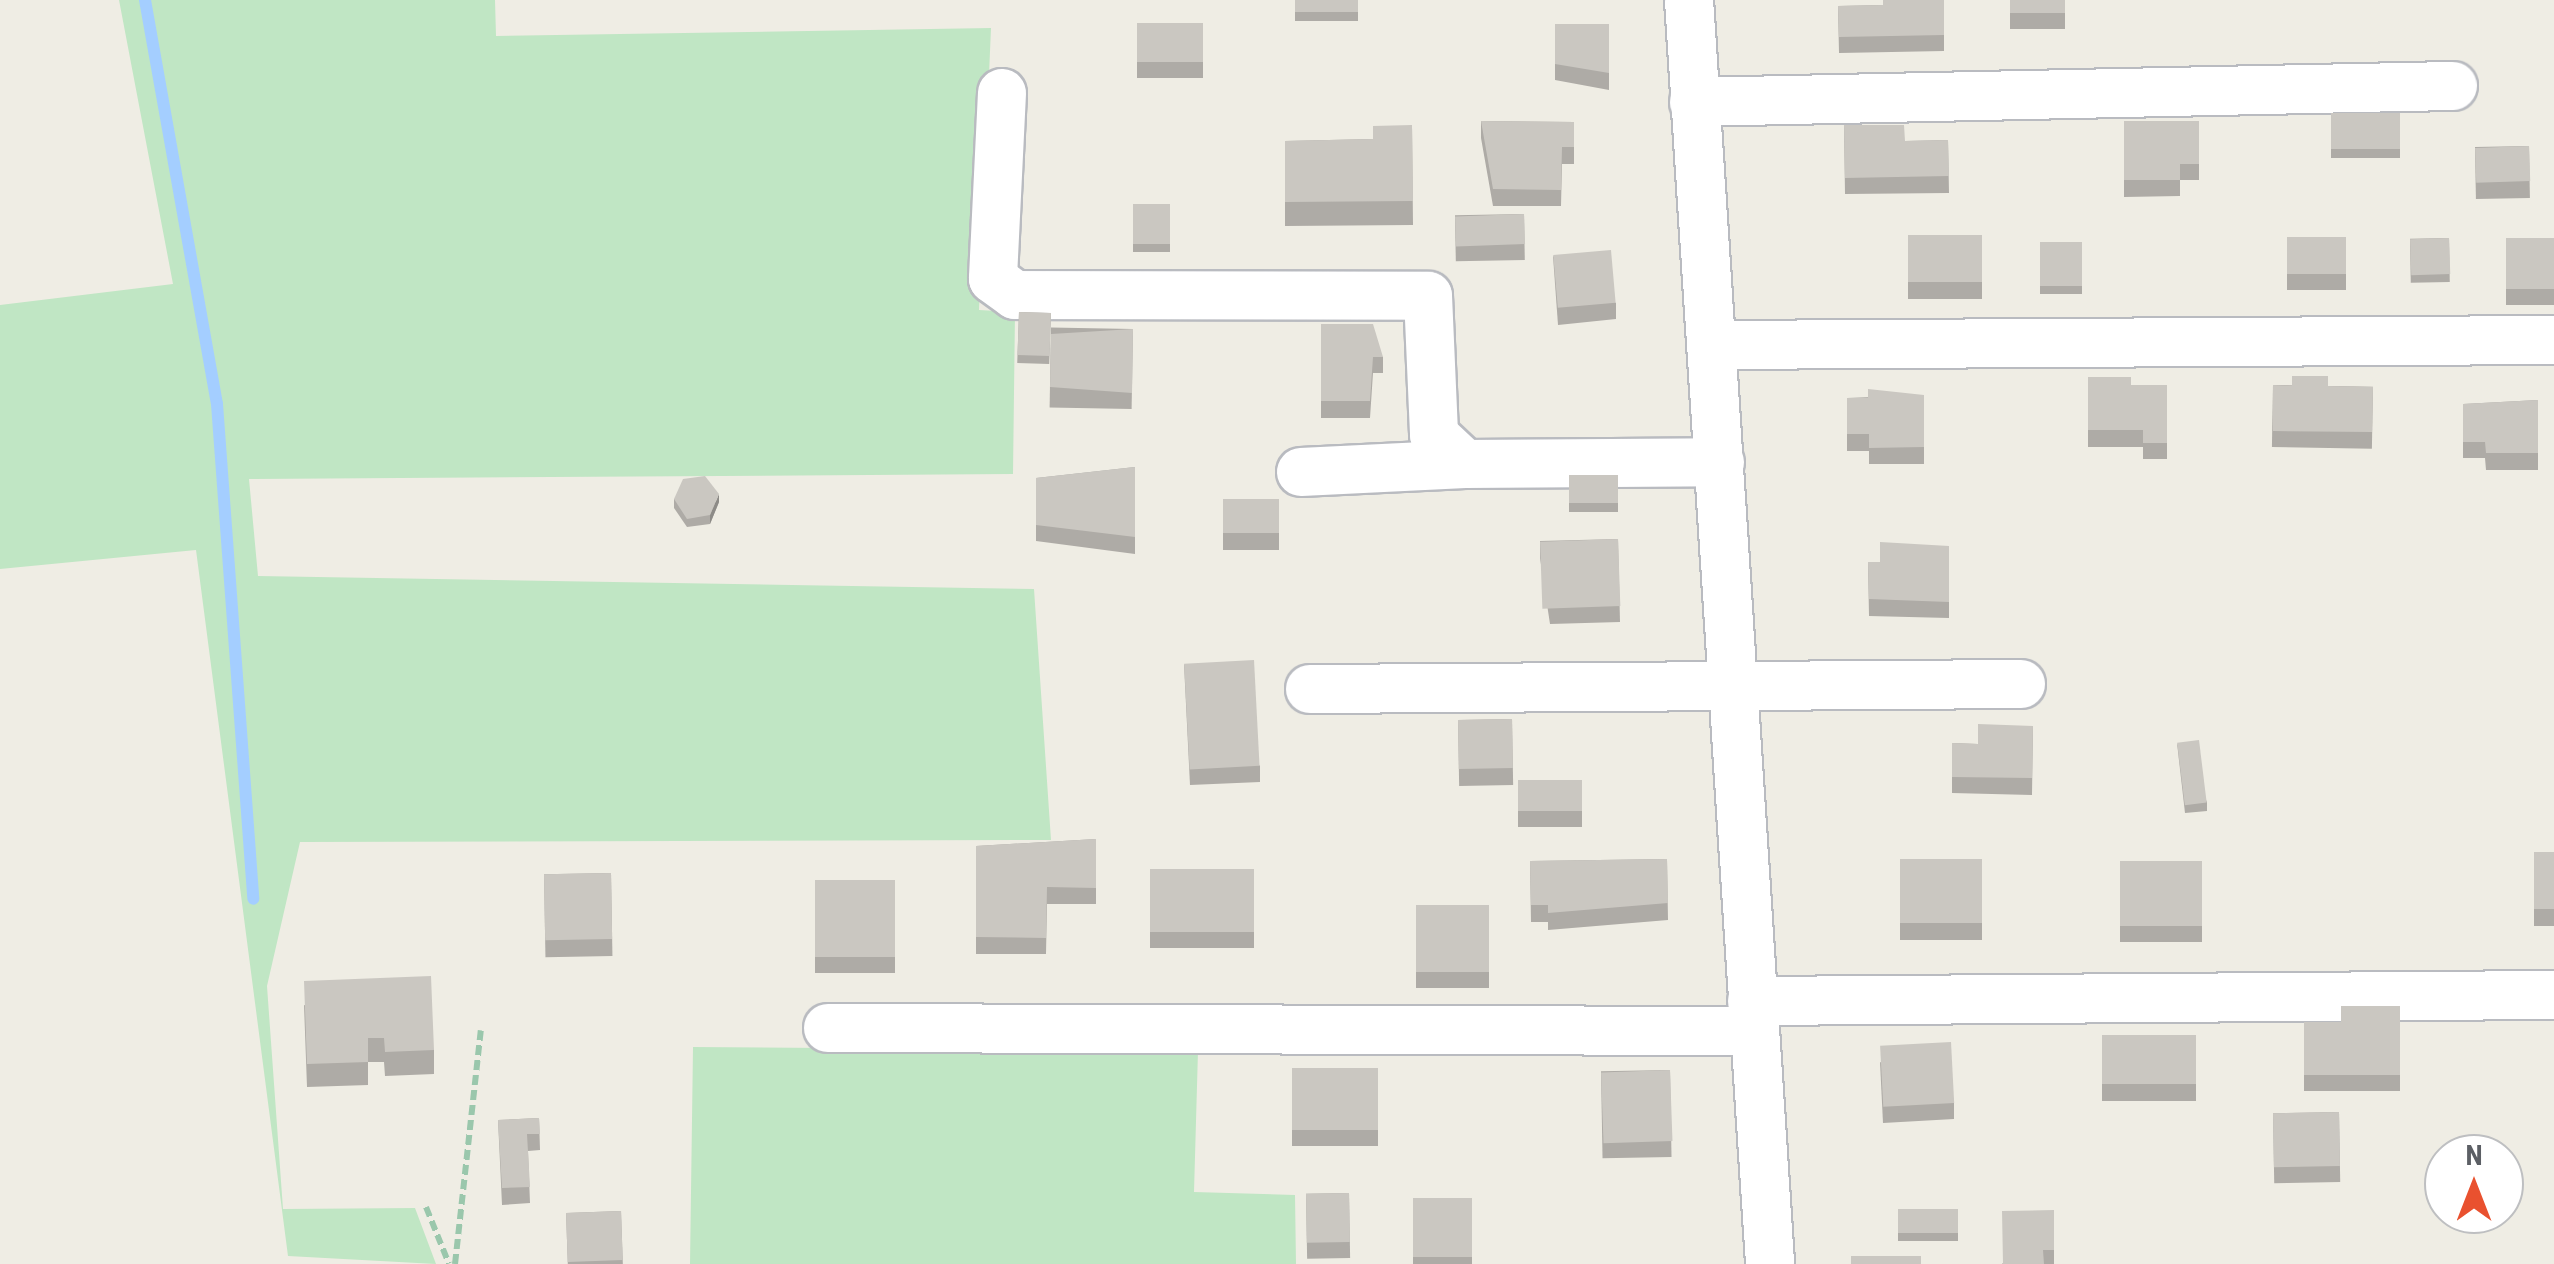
<!DOCTYPE html>
<html>
<head>
<meta charset="utf-8">
<style>
  body { margin:0 }
  #map { position:relative; width:2554px; height:1264px; overflow:hidden; background:#efede4; font-family:"Roboto Condensed",sans-serif }
  div>[style] { position:absolute }
  .green>* { inset:0; background:#c0e6c4 }
  .stream>* { height:12px; margin:-6px; padding:0 6px; transform-origin:6px; border-radius:6px; background:#a4ceff }
  .path>* { height:6px; margin-top:-3px; transform-origin:0; background:repeating-linear-gradient(90deg,#9ac7ac 0 10px,transparent 0 15px) }
  .roads { filter:drop-shadow(2px 0 #b9bbc0) drop-shadow(-2px 0 #b9bbc0) drop-shadow(0 2px #b9bbc0) drop-shadow(0 -2px #b9bbc0) }
  .minor>* { height:48px; margin:-24px; padding:0 24px; transform-origin:24px; border-radius:24px; background:#fff }
  .wall>* { inset:0; background:#aeaba6; transform-origin:0 0 }
  .shaded-wall>* { inset:0; background:#8d8b87 }
  .building>* { inset:0; background:#cac7c1; transform-origin:0 0 }
  span { translate:-50% -50%; white-space:nowrap; text-align:center; line-height:1.15; -webkit-text-stroke:8px #fff; paint-order:stroke }
  .north { position:absolute; left:2424px; top:1134px; width:100px; height:100px; box-sizing:border-box; background:#fff; border:2px solid #bebfc1; border-radius:50%; rotate:0deg; font-size:28px; font-weight:700; line-height:40px; text-align:center; color:#5c5f65 }
  .north::after { content:''; display:block; margin:auto; width:35px; height:45px; background:#e9512f; clip-path:polygon(50% 0,100% 100%,50% 72%,0 100%) }
</style>
</head>
<body>
<div id="map">
  <div class="green">
    <i style="clip-path:polygon(119px 0,495px 0,496px 36px,991px 28px,979px 310px,1015px 312px,1013px 474px,249px 479px,258px 576px,1034px 589px,1051px 840px,300px 842px,267px 986px,283px 1209px,415px 1208px,436px 1264px,288px 1256px,196px 550px,0 569px,0 305px,173px 284px)"></i>
    <i style="clip-path:polygon(693px 1047px,1198px 1051px,1194px 1192px,1295px 1195px,1296px 1264px,690px 1264px)"></i>
  </div>
  <div class="stream">
    <i style="left:145px;top:0;width:410px;rotate:79.9deg"></i>
    <i style="left:217px;top:404px;width:496px;rotate:85.8deg"></i>
  </div>
  <div class="path">
    <i style="left:426px;top:1207px;width:61px;rotate:68deg"></i>
    <i style="left:455px;top:1264px;width:235px;rotate:-83.7deg"></i>
  </div>
  <div class="roads">
    <div class="minor">
      <i style="left:1689px;top:0;width:1267px;rotate:86.33deg"></i>
      <i style="left:1002px;top:93px;width:186px;rotate:92.8deg"></i>
      <i style="left:993px;top:279px;width:27px;rotate:36deg"></i>
      <i style="left:1015px;top:295px;width:413px;rotate:0.1deg"></i>
      <i style="left:1428px;top:296px;width:139px;rotate:87.5deg"></i>
      <i style="left:1434px;top:435px;width:42px;rotate:43.1deg"></i>
      <i style="left:1465px;top:464px;width:255px;rotate:-0.4deg"></i>
      <i style="left:1694px;top:102px;width:759px;rotate:-1.21deg"></i>
      <i style="left:1713px;top:345px;width:841px;rotate:-0.34deg"></i>
      <i style="left:1301px;top:472px;width:164px;rotate:-2.8deg"></i>
      <i style="left:1310px;top:689px;width:711px;rotate:-0.4deg"></i>
      <i style="left:1752px;top:1001px;width:802px;rotate:-0.43deg"></i>
      <i style="left:828px;top:1028px;width:925px;rotate:0.19deg"></i>
    </div>
  </div>
  <div class="wall">
    <i style="left:1295px;top:0;width:63px;height:21px"></i>
    <i style="clip-path:polygon(1944px 0,1944px 51px,1839px 53px,1838px 6px,1883px 5px)"></i>
    <i style="left:2010px;top:0;width:55px;height:29px"></i>
    <i style="left:1137px;top:23px;width:66px;height:55px"></i>
    <i style="clip-path:polygon(1555px 24px,1609px 24px,1609px 90px,1555px 80px)"></i>
    <i style="left:2400px;top:113px;width:45px;height:69px;rotate:90deg"></i>
    <i style="clip-path:polygon(1481px 121px,1574px 122px,1574px 164px,1562px 164px,1561px 206px,1493px 206px,1481px 138px)"></i>
    <i style="clip-path:polygon(2124px 121px,2199px 121px,2199px 180px,2180px 180px,2180px 196px,2124px 197px)"></i>
    <i style="clip-path:polygon(1412px 125px,1413px 225px,1285px 226px,1285px 141px,1373px 139px)"></i>
    <i style="clip-path:polygon(1844px 125px,1905px 141px,1948px 140px,1949px 193px,1845px 194px)"></i>
    <i style="left:2529px;top:146px;width:52px;height:54px;rotate:89deg"></i>
    <i style="left:1133px;top:204px;width:37px;height:48px"></i>
    <i style="left:1524px;top:214px;width:46px;height:69px;rotate:89deg"></i>
    <i style="left:1982px;top:235px;width:64px;height:74px;rotate:90deg"></i>
    <i style="left:2287px;top:237px;width:59px;height:53px"></i>
    <i style="left:2449px;top:238px;width:44px;height:39px;rotate:89deg"></i>
    <i style="left:2506px;top:238px;width:48px;height:67px"></i>
    <i style="left:2040px;top:242px;width:42px;height:52px"></i>
    <i style="clip-path:polygon(1553px 256px,1616px 303px,1616px 319px,1558px 325px)"></i>
    <i style="left:1019px;top:312px;width:32px;height:51px;rotate:2deg"></i>
    <i style="clip-path:polygon(1321px 324px,1383px 357px,1383px 373px,1373px 373px,1370px 418px,1321px 418px)"></i>
    <i style="left:1133px;top:329px;width:80px;height:82px;rotate:91deg"></i>
    <i style="clip-path:polygon(2088px 377px,2131px 385px,2167px 385px,2167px 459px,2143px 459px,2143px 447px,2088px 447px)"></i>
    <i style="left:2273px;top:385px;width:100px;height:62px;rotate:1deg"></i>
    <i style="clip-path:polygon(1924px 395px,1924px 464px,1869px 464px,1869px 451px,1847px 451px,1847px 398px)"></i>
    <i style="clip-path:polygon(2538px 400px,2538px 470px,2486px 470px,2485px 458px,2463px 458px,2463px 404px)"></i>
    <i style="clip-path:polygon(1135px 467px,1135px 554px,1036px 541px,1036px 478px)"></i>
    <i style="left:1569px;top:475px;width:49px;height:37px"></i>
    <i style="clip-path:polygon(674px 499px,719px 502px,710px 524px,687px 527px,674px 508px)"></i>
    <i style="left:1279px;top:499px;width:51px;height:56px;rotate:90deg"></i>
    <i style="clip-path:polygon(1618px 539px,1620px 622px,1550px 624px,1540px 558px,1540px 541px)"></i>
    <i style="clip-path:polygon(1949px 546px,1949px 618px,1869px 616px,1868px 562px,1880px 562px)"></i>
    <i style="clip-path:polygon(1184px 664px,1260px 766px,1260px 782px,1190px 785px)"></i>
    <i style="left:1512px;top:719px;width:66px;height:54px;rotate:89deg"></i>
    <i style="clip-path:polygon(2033px 726px,2032px 795px,1952px 793px,1952px 743px,1978px 744px)"></i>
    <i style="clip-path:polygon(2177px 743px,2207px 802px,2207px 811px,2185px 813px)"></i>
    <i style="left:1518px;top:780px;width:64px;height:47px"></i>
    <i style="clip-path:polygon(1096px 839px,1096px 904px,1047px 904px,1046px 954px,976px 954px,976px 846px)"></i>
    <i style="left:2534px;top:852px;width:20px;height:74px"></i>
    <i style="clip-path:polygon(1667px 859px,1668px 920px,1548px 930px,1548px 922px,1531px 922px,1530px 861px)"></i>
    <i style="left:1900px;top:859px;width:82px;height:81px"></i>
    <i style="left:2202px;top:861px;width:81px;height:82px;rotate:90deg"></i>
    <i style="left:1150px;top:869px;width:104px;height:79px"></i>
    <i style="left:611px;top:873px;width:83px;height:67px;rotate:89deg"></i>
    <i style="left:815px;top:880px;width:80px;height:93px"></i>
    <i style="left:1416px;top:905px;width:73px;height:83px"></i>
    <i style="clip-path:polygon(304px 1005px,434px 1050px,434px 1074px,385px 1076px,384px 1062px,368px 1062px,368px 1085px,307px 1087px)"></i>
    <i style="clip-path:polygon(2400px 1006px,2400px 1091px,2304px 1091px,2304px 1022px,2341px 1022px)"></i>
    <i style="left:2196px;top:1035px;width:66px;height:94px;rotate:90deg"></i>
    <i style="clip-path:polygon(1880px 1062px,1954px 1103px,1954px 1119px,1883px 1123px)"></i>
    <i style="left:1292px;top:1068px;width:86px;height:78px"></i>
    <i style="left:1670px;top:1070px;width:87px;height:69px;rotate:89deg"></i>
    <i style="left:2339px;top:1112px;width:70px;height:66px;rotate:89deg"></i>
    <i style="clip-path:polygon(539px 1118px,540px 1150px,528px 1151px,530px 1203px,502px 1205px,498px 1120px)"></i>
    <i style="left:1349px;top:1193px;width:65px;height:43px;rotate:89deg"></i>
    <i style="left:1413px;top:1198px;width:59px;height:66px"></i>
    <i style="left:1898px;top:1209px;width:60px;height:32px"></i>
    <i style="clip-path:polygon(2054px 1210px,2054px 1264px,2002px 1264px)"></i>
    <i style="left:621px;top:1211px;width:53px;height:55px;rotate:88deg"></i>
  </div>
  <div class="shaded-wall">
    <i style="clip-path:polygon(719px 494px,719px 502px,710px 524px,710px 515px)"></i>
  </div>
  <div class="building">
    <i style="left:1295px;top:0;width:63px;height:12px"></i>
    <i style="clip-path:polygon(1883px 0,1944px 0,1944px 35px,1839px 37px,1838px 6px,1883px 5px)"></i>
    <i style="left:2010px;top:0;width:55px;height:13px"></i>
    <i style="left:1137px;top:23px;width:66px;height:39px"></i>
    <i style="clip-path:polygon(1555px 24px,1609px 24px,1609px 73px,1555px 64px)"></i>
    <i style="left:2400px;top:113px;width:36px;height:69px;rotate:90deg"></i>
    <i style="clip-path:polygon(1481px 121px,1574px 122px,1574px 147px,1562px 147px,1561px 190px,1493px 189px)"></i>
    <i style="clip-path:polygon(2124px 121px,2199px 121px,2199px 164px,2180px 164px,2180px 180px,2124px 180px)"></i>
    <i style="clip-path:polygon(1412px 125px,1413px 201px,1285px 202px,1285px 141px,1373px 139px,1373px 126px)"></i>
    <i style="clip-path:polygon(1844px 125px,1904px 125px,1905px 141px,1948px 140px,1949px 176px,1845px 178px)"></i>
    <i style="left:2529px;top:146px;width:35px;height:54px;rotate:88deg"></i>
    <i style="left:1133px;top:204px;width:37px;height:40px"></i>
    <i style="left:1524px;top:214px;width:30px;height:69px;rotate:88deg"></i>
    <i style="left:1982px;top:235px;width:47px;height:74px;rotate:90deg"></i>
    <i style="left:2287px;top:237px;width:59px;height:37px"></i>
    <i style="left:2449px;top:238px;width:36px;height:39px;rotate:88deg"></i>
    <i style="left:2506px;top:238px;width:48px;height:51px"></i>
    <i style="left:2040px;top:242px;width:42px;height:44px"></i>
    <i style="left:1611px;top:250px;width:53px;height:58px;rotate:85deg"></i>
    <i style="left:1019px;top:312px;width:32px;height:43px;rotate:2deg"></i>
    <i style="clip-path:polygon(1321px 324px,1373px 324px,1383px 357px,1373px 357px,1370px 401px,1321px 401px)"></i>
    <i style="clip-path:polygon(1133px 329px,1132px 393px,1050px 387px,1051px 334px)"></i>
    <i style="clip-path:polygon(2292px 376px,2328px 376px,2328px 386px,2373px 387px,2372px 432px,2273px 431px,2273px 385px,2292px 386px)"></i>
    <i style="clip-path:polygon(2088px 377px,2131px 377px,2131px 385px,2167px 385px,2167px 443px,2143px 443px,2143px 430px,2088px 430px)"></i>
    <i style="clip-path:polygon(1868px 389px,1924px 395px,1924px 447px,1869px 448px,1869px 434px,1847px 434px,1847px 398px,1868px 398px)"></i>
    <i style="clip-path:polygon(2538px 400px,2538px 453px,2486px 453px,2485px 442px,2463px 442px,2463px 404px)"></i>
    <i style="clip-path:polygon(1135px 467px,1135px 537px,1036px 525px,1036px 478px)"></i>
    <i style="left:1569px;top:475px;width:49px;height:28px"></i>
    <i style="clip-path:polygon(705px 476px,719px 494px,710px 515px,687px 519px,674px 499px,683px 479px)"></i>
    <i style="left:1279px;top:499px;width:34px;height:56px;rotate:90deg"></i>
    <i style="left:1618px;top:539px;width:67px;height:78px;rotate:88deg"></i>
    <i style="clip-path:polygon(1880px 542px,1949px 546px,1949px 602px,1869px 599px,1868px 562px,1880px 562px)"></i>
    <i style="left:1254px;top:660px;width:106px;height:70px;rotate:87deg"></i>
    <i style="left:1512px;top:719px;width:49px;height:54px;rotate:89deg"></i>
    <i style="clip-path:polygon(1978px 724px,2033px 726px,2032px 778px,1952px 777px,1952px 743px,1978px 744px)"></i>
    <i style="left:2199px;top:740px;width:63px;height:22px;rotate:83deg"></i>
    <i style="left:1518px;top:780px;width:64px;height:31px"></i>
    <i style="clip-path:polygon(1096px 839px,1096px 888px,1047px 887px,1046px 938px,976px 937px,976px 846px)"></i>
    <i style="left:2534px;top:852px;width:20px;height:57px"></i>
    <i style="clip-path:polygon(1667px 859px,1668px 903px,1548px 913px,1548px 905px,1531px 905px,1530px 861px)"></i>
    <i style="left:1900px;top:859px;width:82px;height:64px"></i>
    <i style="left:2202px;top:861px;width:65px;height:82px;rotate:90deg"></i>
    <i style="left:1150px;top:869px;width:104px;height:63px"></i>
    <i style="left:611px;top:873px;width:66px;height:67px;rotate:89deg"></i>
    <i style="left:815px;top:880px;width:80px;height:77px"></i>
    <i style="left:1416px;top:905px;width:73px;height:67px"></i>
    <i style="clip-path:polygon(431px 976px,434px 1050px,385px 1052px,384px 1038px,368px 1038px,368px 1062px,307px 1064px,304px 981px)"></i>
    <i style="clip-path:polygon(2341px 1006px,2400px 1006px,2400px 1075px,2304px 1075px,2304px 1022px,2341px 1022px)"></i>
    <i style="left:2196px;top:1035px;width:49px;height:94px;rotate:90deg"></i>
    <i style="left:1951px;top:1042px;width:61px;height:71px;rotate:87deg"></i>
    <i style="left:1292px;top:1068px;width:86px;height:62px"></i>
    <i style="left:1670px;top:1070px;width:71px;height:69px;rotate:88deg"></i>
    <i style="left:2339px;top:1112px;width:54px;height:66px;rotate:89deg"></i>
    <i style="clip-path:polygon(539px 1118px,540px 1134px,527px 1134px,530px 1187px,502px 1188px,498px 1120px)"></i>
    <i style="left:1349px;top:1193px;width:49px;height:43px;rotate:89deg"></i>
    <i style="left:1413px;top:1198px;width:59px;height:59px"></i>
    <i style="left:1898px;top:1209px;width:60px;height:24px"></i>
    <i style="clip-path:polygon(2054px 1210px,2054px 1250px,2043px 1250px,2044px 1264px,2003px 1264px,2002px 1211px)"></i>
    <i style="left:621px;top:1211px;width:49px;height:55px;rotate:88deg"></i>
    <i style="left:1851px;top:1256px;width:70px;height:8px"></i>
  </div>
  <div class="north">N</div>
</div>
</body>
</html>
